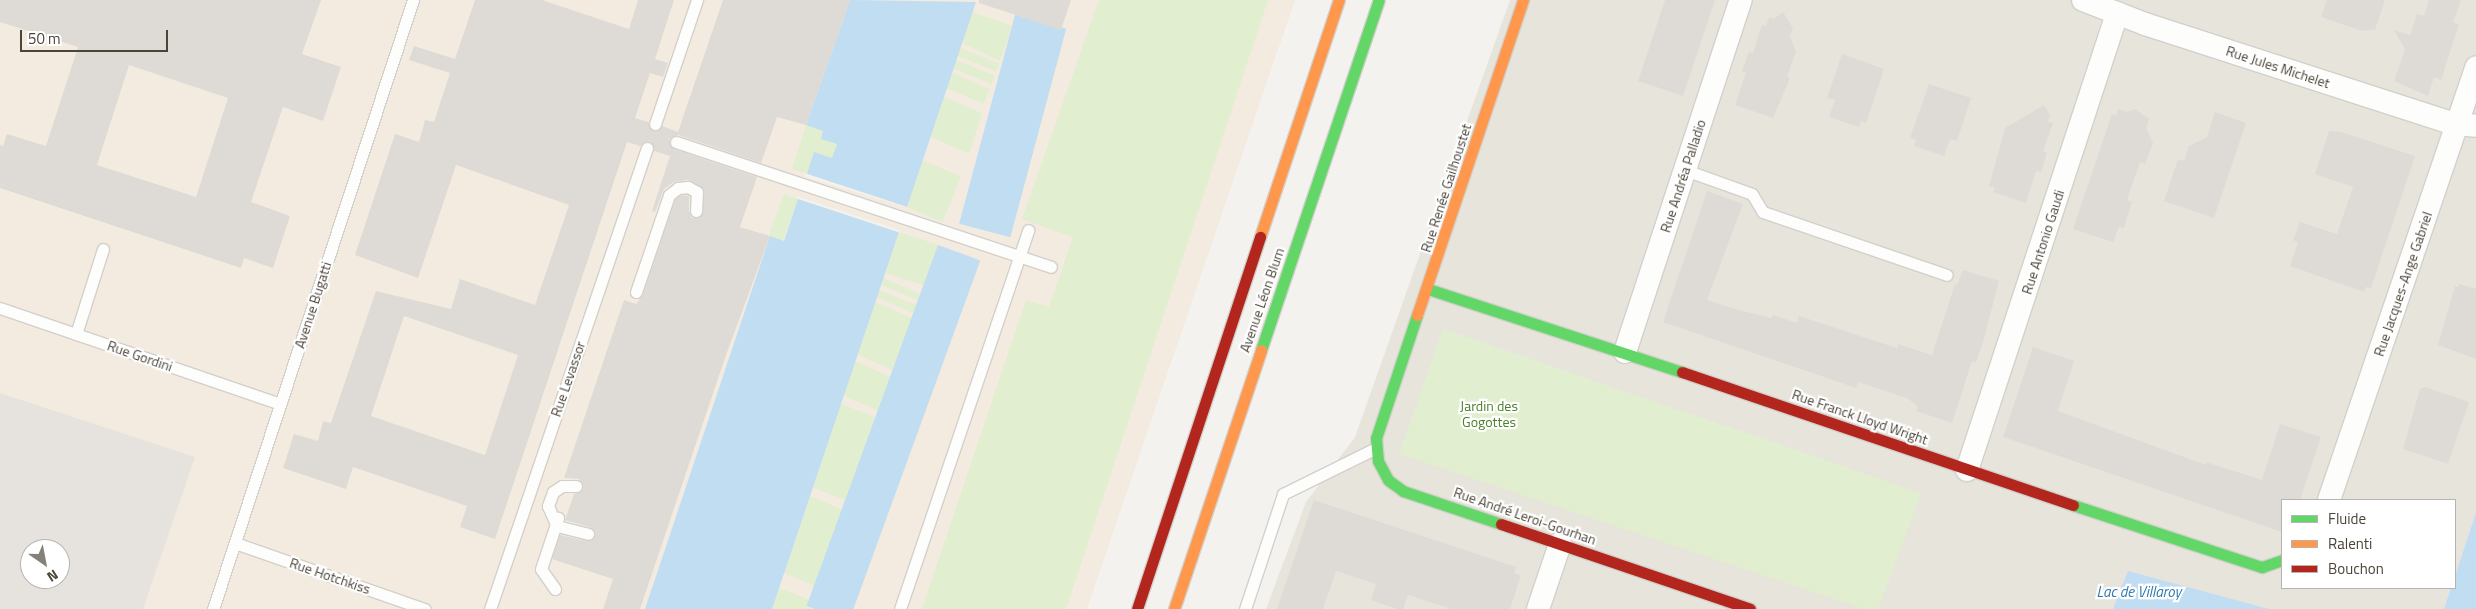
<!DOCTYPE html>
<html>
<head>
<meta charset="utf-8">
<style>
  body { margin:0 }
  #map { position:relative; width:2476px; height:609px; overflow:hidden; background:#f4f2ee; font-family:"Titillium Web",sans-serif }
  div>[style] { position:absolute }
  .residential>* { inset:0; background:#e7e4dc }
  .commercial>* { inset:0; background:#f3ebdf }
  .green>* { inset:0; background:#e1eecf; transform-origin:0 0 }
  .parking>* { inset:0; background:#e6e3df }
  .water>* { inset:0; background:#c0ddf1; transform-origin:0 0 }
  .pier>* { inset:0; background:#f4f2ee }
  .building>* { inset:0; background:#dedbd6 }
  .roads { filter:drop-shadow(1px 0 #d2d0cb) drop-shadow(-1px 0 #d2d0cb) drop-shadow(0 1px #d2d0cb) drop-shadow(0 -1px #d2d0cb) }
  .lane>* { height:11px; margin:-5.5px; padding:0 5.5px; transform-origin:5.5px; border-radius:5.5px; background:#fdfdfc }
  .street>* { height:22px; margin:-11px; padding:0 11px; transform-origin:11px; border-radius:11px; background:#fdfdfc }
  .fast>* { height:11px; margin:-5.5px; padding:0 5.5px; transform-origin:5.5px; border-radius:5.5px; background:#63d668 }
  .slow>* { height:11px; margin:-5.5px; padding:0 5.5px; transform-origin:5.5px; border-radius:5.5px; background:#ff974d }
  .jam>* { height:11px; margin:-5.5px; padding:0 5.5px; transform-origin:5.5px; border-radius:5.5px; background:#b3261e }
  span { translate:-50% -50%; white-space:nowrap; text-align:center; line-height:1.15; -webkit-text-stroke:4.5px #fff; paint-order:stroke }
  .street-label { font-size:14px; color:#4b4439 }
  .park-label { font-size:14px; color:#4a7f2a }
  .water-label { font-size:15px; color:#2e7ab2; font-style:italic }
  .legend { position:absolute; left:2281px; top:499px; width:175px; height:90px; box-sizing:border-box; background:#fff; border:1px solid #b7b4b0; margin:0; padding:6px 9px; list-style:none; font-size:15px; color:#4b4439 }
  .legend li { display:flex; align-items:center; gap:10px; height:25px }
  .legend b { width:25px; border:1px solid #b7b4b0 }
  .north { position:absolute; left:20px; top:539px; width:50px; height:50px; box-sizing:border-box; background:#fff; border:1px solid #b7b4b0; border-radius:50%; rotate:147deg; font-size:14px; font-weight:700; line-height:20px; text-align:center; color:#4b4439 }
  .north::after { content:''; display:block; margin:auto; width:18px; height:22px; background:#868178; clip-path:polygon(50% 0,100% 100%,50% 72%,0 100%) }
  .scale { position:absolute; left:20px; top:30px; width:148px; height:22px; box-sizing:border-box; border:2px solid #4b4439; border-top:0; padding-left:6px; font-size:15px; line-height:18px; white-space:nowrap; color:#4b4439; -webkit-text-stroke:4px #fff; paint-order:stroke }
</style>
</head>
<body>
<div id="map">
  <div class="residential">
    <i style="clip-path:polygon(evenodd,1510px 0,2476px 0,2476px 609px,1266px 609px,1306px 502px,1355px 437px,1510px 0,2282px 500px,2455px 500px,2455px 588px,2282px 588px,2282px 500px)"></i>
  </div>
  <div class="commercial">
    <i style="clip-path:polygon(evenodd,0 0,1295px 0,1087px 609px,0 609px,0 0,30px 549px,60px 549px,60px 579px,30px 579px,30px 549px)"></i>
  </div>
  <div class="green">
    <i style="clip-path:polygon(1099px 0,1268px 0,1066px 609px,922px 609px,1026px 300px,1049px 307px,1073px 237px,1022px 219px)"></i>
    <i style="clip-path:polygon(972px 12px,1012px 26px,1000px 61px,962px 43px)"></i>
    <i style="left:960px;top:48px;width:42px;height:8px;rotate:22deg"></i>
    <i style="left:956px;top:60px;width:42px;height:9px;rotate:22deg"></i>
    <i style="left:952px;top:73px;width:41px;height:16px;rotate:23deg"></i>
    <i style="clip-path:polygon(944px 97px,982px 113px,969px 154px,931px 137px)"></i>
    <i style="clip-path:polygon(806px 125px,823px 131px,837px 144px,832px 158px,814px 153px,807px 174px,792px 169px)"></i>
    <i style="left:923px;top:161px;width:41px;height:49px;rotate:22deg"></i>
    <i style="left:784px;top:194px;width:15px;height:44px;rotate:20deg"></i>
    <i style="left:899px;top:232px;width:41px;height:43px;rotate:18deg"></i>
    <i style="clip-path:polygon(883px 278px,922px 295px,920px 301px,881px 285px)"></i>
    <i style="clip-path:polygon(879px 290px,918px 306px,915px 314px,877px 297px)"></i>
    <i style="left:875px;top:302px;width:43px;height:55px;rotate:24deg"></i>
    <i style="clip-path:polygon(1443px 329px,1921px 493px,1878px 609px,1864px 609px,1399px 454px)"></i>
    <i style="left:855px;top:361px;width:43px;height:36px;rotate:24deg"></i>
    <i style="left:841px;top:404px;width:42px;height:88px;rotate:21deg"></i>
    <i style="left:810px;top:496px;width:41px;height:81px;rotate:23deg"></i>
    <i style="clip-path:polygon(779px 588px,818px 603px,816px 609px,772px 609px)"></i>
  </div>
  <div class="parking">
    <i style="clip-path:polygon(evenodd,0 393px,195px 457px,143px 609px,0 609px,0 393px,30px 549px,60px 549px,60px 579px,30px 579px,30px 549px)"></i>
  </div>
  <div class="water">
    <i style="clip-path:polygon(850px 0,976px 2px,907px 207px,807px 174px,814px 152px,832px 158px,837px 144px,821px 139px,823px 131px,806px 125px)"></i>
    <i style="left:1015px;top:15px;width:53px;height:216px;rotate:15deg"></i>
    <i style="clip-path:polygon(798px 199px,899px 232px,772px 609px,645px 609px,770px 236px,784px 241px)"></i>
    <i style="left:938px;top:245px;width:45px;height:384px;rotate:20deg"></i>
    <i style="clip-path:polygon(2476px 513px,2476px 609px,2444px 609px,2451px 588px,2455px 588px,2455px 576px)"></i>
    <i style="clip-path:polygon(2128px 571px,2269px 609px,2113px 609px)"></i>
  </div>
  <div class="pier">
    <i style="clip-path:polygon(804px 173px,907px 207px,909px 208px,806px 177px)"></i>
    <i style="clip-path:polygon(799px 197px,899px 230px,901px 233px,796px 198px)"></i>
  </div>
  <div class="building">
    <i style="clip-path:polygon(evenodd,0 0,321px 0,302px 54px,341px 67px,323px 121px,283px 107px,251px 202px,290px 216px,273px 268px,244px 258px,241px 268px,0 188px,0 145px,3px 146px,7px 134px,46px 146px,78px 47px,0 22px,0 0,129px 65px,228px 98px,196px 197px,97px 165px,129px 65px)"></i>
    <i style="clip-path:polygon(evenodd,475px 0,542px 0,629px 29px,638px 0,674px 0,655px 59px,668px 63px,663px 77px,650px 73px,635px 118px,648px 122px,653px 131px,662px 126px,678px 132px,723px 0,850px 0,806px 125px,777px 117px,761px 163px,678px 135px,669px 139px,674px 149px,757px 177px,740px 227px,770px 236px,726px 355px,640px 609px,603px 609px,613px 579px,552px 559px,560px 535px,587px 541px,595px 536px,590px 527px,565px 520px,574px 494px,580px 492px,583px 486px,579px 479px,564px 478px,624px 300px,636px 304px,643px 295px,675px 200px,681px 195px,689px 196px,689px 211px,692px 218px,699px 218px,703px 212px,704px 189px,687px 180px,674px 182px,664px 189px,655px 212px,652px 211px,670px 156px,654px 151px,650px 141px,640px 146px,627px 142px,495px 539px,460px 527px,467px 506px,353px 467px,346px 489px,283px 468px,294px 434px,318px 441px,323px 421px,331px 423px,376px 291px,451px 309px,460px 279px,535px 305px,569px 205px,456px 165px,418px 278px,355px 255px,395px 134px,419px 142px,425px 120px,434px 122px,450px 73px,409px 60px,414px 46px,455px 59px,475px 0,404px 316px,518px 355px,485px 455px,371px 416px,404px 316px)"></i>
    <i style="clip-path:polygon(979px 0,1071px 0,1061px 30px,979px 3px)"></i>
    <i style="clip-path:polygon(1665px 0,1715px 0,1683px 96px,1638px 81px)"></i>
    <i style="clip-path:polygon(2327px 0,2385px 0,2375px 30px,2362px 31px,2321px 17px)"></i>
    <i style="clip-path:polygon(2429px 0,2461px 0,2453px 22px,2459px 24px,2441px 80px,2434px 77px,2428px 96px,2394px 81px,2405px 49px,2394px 30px,2410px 35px,2417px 14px,2424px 16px)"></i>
    <i style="clip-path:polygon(1783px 12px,1793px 28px,1790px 37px,1796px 51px,1787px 77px,1790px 78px,1773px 118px,1735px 105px,1746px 72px,1742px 71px,1749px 52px,1753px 53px,1762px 25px,1766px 26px,1769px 17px,1774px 19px)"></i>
    <i style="clip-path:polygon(1842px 54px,1884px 69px,1866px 123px,1861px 121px,1859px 127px,1829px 117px,1835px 100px,1827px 98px)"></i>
    <i style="clip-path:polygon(1929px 84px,1971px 98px,1957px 141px,1950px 139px,1944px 156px,1914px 146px,1916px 140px,1910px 138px)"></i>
    <i style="clip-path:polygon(2044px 105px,2050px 115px,2048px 122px,2053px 123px,2043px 151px,2047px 153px,2041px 172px,2036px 171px,2026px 203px,1993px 192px,1995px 188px,1989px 186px,2005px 128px)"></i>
    <i style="clip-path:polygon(2118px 109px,2127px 112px,2135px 109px,2149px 119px,2146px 128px,2153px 143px,2145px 164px,2140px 162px,2127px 200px,2132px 202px,2124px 228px,2119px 227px,2113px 242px,2073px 229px,2112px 114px,2116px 115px)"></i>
    <i style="clip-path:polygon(2215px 112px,2246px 123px,2214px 218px,2164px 201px,2178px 159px,2184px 161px,2189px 146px,2207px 137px)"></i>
    <i style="clip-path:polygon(2329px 131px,2341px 132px,2415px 156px,2371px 288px,2366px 287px,2364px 292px,2290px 266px,2298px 242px,2293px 240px,2300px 222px,2337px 234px,2353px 187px,2315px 174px)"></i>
    <i style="clip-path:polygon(1707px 191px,1743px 204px,1707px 300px,1735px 309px,1771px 318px,1773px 315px,1797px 323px,1799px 316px,1897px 348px,1898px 344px,1932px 355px,1955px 284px,1957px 285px,1963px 270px,1999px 281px,1983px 342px,1976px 362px,1972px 361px,1952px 423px,1916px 411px,1918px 406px,1907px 398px,1858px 382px,1856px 388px,1663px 322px)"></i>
    <i style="clip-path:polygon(2459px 284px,2476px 289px,2476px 359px,2438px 345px,2455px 286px,2458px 287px)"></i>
    <i style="clip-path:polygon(2033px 347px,2074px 361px,2058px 411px,2206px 465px,2206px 462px,2262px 480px,2280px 424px,2321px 437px,2300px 500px,2282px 500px,2282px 532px,2003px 437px)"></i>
    <i style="clip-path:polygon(2425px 387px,2469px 402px,2448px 464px,2403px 449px,2420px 389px)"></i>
    <i style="clip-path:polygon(1314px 500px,1516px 567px,1514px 573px,1521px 575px,1510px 609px,1451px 609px,1408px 595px,1403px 609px,1397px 609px,1371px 600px,1376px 584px,1336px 571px,1323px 609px,1277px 609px)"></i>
  </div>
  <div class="roads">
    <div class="lane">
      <i style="left:655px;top:124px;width:131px;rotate:-71.3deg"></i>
      <i style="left:676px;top:142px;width:395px;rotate:18.4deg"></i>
      <i style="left:1685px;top:170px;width:71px;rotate:19.7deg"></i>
      <i style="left:1752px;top:194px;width:21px;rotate:59deg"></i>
      <i style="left:1763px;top:212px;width:194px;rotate:18.9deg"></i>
      <i style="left:636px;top:292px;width:102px;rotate:-71.2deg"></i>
      <i style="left:669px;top:195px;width:11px;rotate:-38deg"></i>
      <i style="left:678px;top:188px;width:10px;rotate:-6deg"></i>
      <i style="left:688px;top:187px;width:10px;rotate:29deg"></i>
      <i style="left:697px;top:192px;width:19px;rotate:93deg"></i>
      <i style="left:0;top:308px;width:296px;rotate:18.9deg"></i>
      <i style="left:76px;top:334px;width:89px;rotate:-72.4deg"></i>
      <i style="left:576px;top:486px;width:14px;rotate:180deg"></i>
      <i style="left:562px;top:486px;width:11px;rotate:146deg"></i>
      <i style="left:553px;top:492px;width:15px;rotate:110deg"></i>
      <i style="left:548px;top:506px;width:22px;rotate:66deg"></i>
      <i style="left:557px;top:526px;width:32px;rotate:14deg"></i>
      <i style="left:235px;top:543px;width:201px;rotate:19.2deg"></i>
      <i style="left:555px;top:589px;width:24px;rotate:-125deg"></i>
      <i style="left:541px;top:569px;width:54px;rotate:-71.6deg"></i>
      <i style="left:213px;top:609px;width:641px;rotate:-71.82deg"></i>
      <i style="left:490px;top:609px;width:487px;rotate:-71.2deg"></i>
      <i style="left:900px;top:609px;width:400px;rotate:-71.3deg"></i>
      <i style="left:1245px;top:609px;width:121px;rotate:-71.7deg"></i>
      <i style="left:1283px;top:494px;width:104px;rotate:-26.3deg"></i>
    </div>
    <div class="street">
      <i style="left:2083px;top:0;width:66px;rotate:21.2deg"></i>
      <i style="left:2145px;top:24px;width:326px;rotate:17.9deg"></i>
      <i style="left:2455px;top:124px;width:21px;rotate:5deg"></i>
      <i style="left:1625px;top:352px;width:371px;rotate:-71.8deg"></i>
      <i style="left:1967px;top:470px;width:481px;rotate:-71.8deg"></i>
      <i style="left:2329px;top:500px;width:457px;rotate:-71.2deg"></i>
      <i style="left:1538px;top:609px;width:69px;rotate:-71.3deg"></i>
    </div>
    <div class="fast">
      <i style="left:1428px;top:289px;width:267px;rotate:18.1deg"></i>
      <i style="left:1417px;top:315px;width:130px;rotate:108.4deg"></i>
      <i style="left:1376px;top:438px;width:23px;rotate:85deg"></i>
      <i style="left:1378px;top:461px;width:21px;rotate:62deg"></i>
      <i style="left:1388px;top:480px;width:19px;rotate:36deg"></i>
      <i style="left:1403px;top:491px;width:103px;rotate:18.6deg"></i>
      <i style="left:1261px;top:350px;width:369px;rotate:-71.4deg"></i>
      <i style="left:2073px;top:505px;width:199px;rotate:18.2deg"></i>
      <i style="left:2262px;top:567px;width:21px;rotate:-19deg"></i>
    </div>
    <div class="slow">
      <i style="left:1260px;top:237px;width:250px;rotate:-71.6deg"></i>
      <i style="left:1417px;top:315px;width:332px;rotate:-71.4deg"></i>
      <i style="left:1174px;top:609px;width:273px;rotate:-71.4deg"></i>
    </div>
    <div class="jam">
      <i style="left:1682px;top:372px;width:413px;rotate:18.8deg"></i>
      <i style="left:1501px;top:524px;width:263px;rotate:18.8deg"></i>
      <i style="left:1137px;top:609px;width:392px;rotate:-71.7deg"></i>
    </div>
  </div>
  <div class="street-label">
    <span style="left:2278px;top:67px;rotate:18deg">Rue Jules Michelet</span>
    <span style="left:1683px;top:176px;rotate:-72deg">Rue Andréa Palladio</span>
    <span style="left:1446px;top:188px;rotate:-72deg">Rue Renée Gailhoustet</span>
    <span style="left:2043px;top:242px;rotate:-72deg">Rue Antonio Gaudi</span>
    <span style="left:2403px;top:284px;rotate:-71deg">Rue Jacques-Ange Gabriel</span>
    <span style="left:1262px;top:300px;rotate:-71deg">Avenue Léon Blum</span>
    <span style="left:313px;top:305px;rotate:-72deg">Avenue Bugatti</span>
    <span style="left:140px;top:356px;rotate:19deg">Rue Gordini</span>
    <span style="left:568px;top:379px;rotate:-71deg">Rue Levassor</span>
    <span style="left:1860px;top:417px;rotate:19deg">Rue Franck Lloyd Wright</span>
    <span style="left:1525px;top:516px;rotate:19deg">Rue André Leroi-Gourhan</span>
    <span style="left:330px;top:576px;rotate:19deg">Rue Hotchkiss</span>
  </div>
  <div class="park-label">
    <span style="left:1489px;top:414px">Jardin des<br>Gogottes</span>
  </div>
  <div class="water-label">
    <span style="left:2139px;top:592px">Lac de Villaroy</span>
  </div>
  <ul class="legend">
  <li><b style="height:6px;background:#63d668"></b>Fluide</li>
  <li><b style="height:6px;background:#ff974d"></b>Ralenti</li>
  <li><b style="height:6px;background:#b3261e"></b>Bouchon</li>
  </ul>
  <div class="north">N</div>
  <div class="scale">50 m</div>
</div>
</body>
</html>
